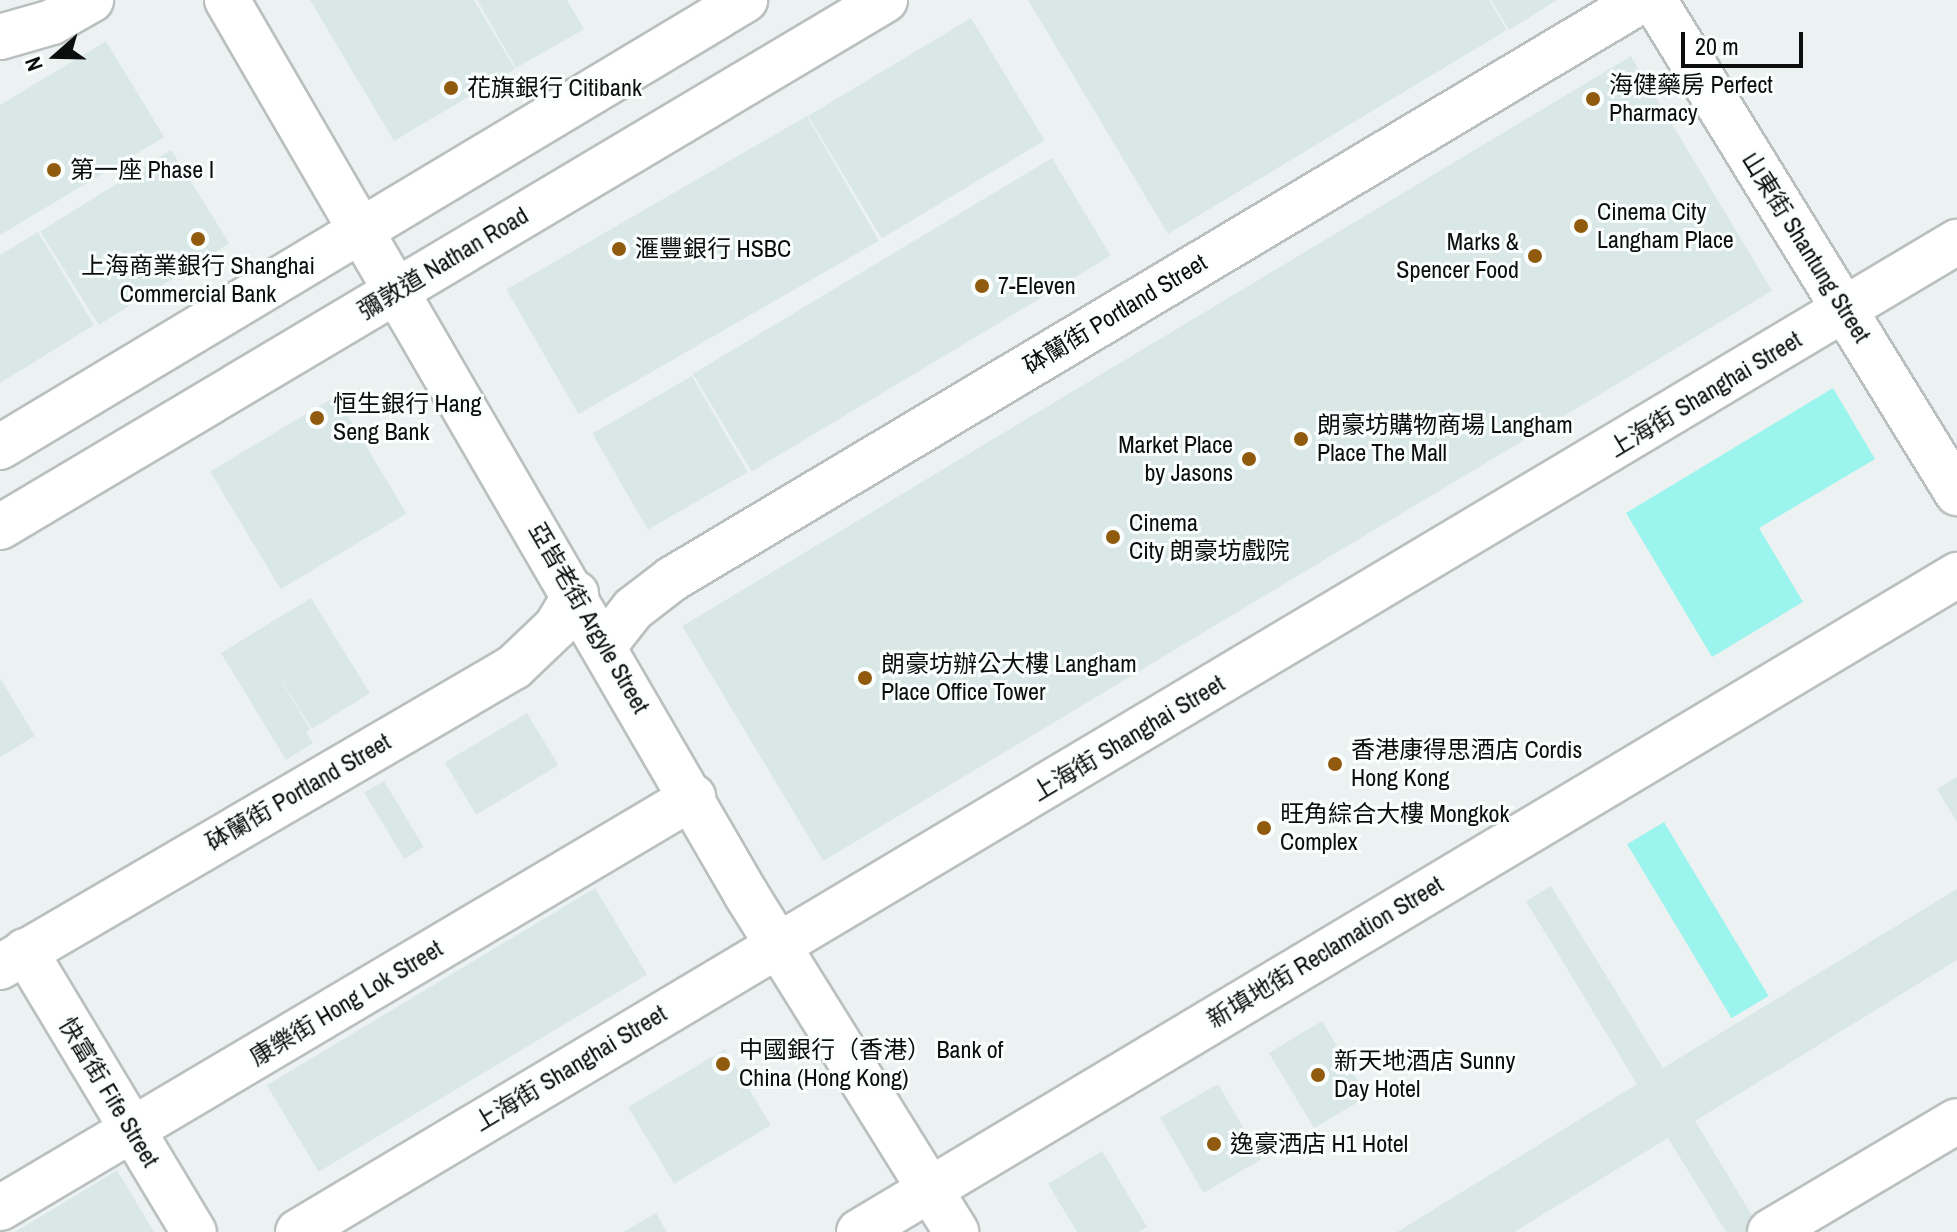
<!DOCTYPE html>
<html>
<head>
<meta charset="utf-8">
<style>
  body { margin:0 }
  #map { position:relative; width:1957px; height:1232px; overflow:hidden; background:#ecf2f1; font-family:"Archivo Narrow","Noto Sans TC",sans-serif }
  div>[style] { position:absolute }
  .built>* { inset:0; background:#d9e8e7; transform-origin:0 0 }
  .green>* { inset:0; background:#9cf4ee; transform-origin:0 0 }
  .roads { filter:drop-shadow(2px 0 #bac0bf) drop-shadow(-2px 0 #bac0bf) drop-shadow(0 2px #bac0bf) drop-shadow(0 -2px #bac0bf) }
  .minor>* { height:44px; margin:-22px; padding:0 22px; transform-origin:22px; border-radius:22px; background:#fff }
  .major>* { height:44px; margin:-22px; padding:0 22px; transform-origin:22px; border-radius:22px; background:#fff }
  .dots>* { width:22px; height:22px; translate:-50% -50%; box-sizing:border-box; border:4px solid #fafffe; border-radius:50% }
  span { translate:-50% -50%; white-space:nowrap; text-align:center; line-height:1.15; -webkit-text-stroke:6px #fafffe; paint-order:stroke }
  .poi-label { font-size:24px; color:#0c0e0e }
  .left { translate:0 -50%; text-align:left }
  .right { translate:-100% -50%; text-align:right }
  .street-label { font-size:24px; color:#0c0e0e }
  .north { position:absolute; left:16px; top:16px; width:80px; height:80px; -webkit-text-stroke:6px #fafffe; paint-order:stroke; rotate:250deg; font-size:22px; font-weight:700; line-height:32px; text-align:center; color:#0c0e0e }
  .north::after { content:''; display:block; margin:auto; width:28px; height:36px; background:#0c0e0e; clip-path:polygon(50% 0,100% 100%,50% 72%,0 100%) }
  .scale { position:absolute; left:1681px; top:32px; width:122px; height:36px; box-sizing:border-box; border:4px solid #0c0e0e; border-top:0; padding-left:10px; font-size:24px; line-height:28px; white-space:nowrap; color:#0c0e0e; -webkit-text-stroke:6px #fafffe; paint-order:stroke }
</style>
</head>
<body>
<div id="map">
  <div class="built">
    <i style="clip-path:polygon(310px 0,474px 0,515px 69px,394px 141px)"></i>
    <i style="clip-path:polygon(477px 0,567px 0,584px 29px,516px 68px)"></i>
    <i style="clip-path:polygon(1028px 0,1489px 0,1507px 30px,1168px 234px)"></i>
    <i style="clip-path:polygon(1491px 0,1557px 0,1509px 30px)"></i>
    <i style="left:971px;top:18px;width:143px;height:190px;rotate:59deg"></i>
    <i style="clip-path:polygon(106px 41px,164px 137px,0 235px,0 105px)"></i>
    <i style="left:1631px;top:56px;width:274px;height:1107px;rotate:59deg"></i>
    <i style="left:807px;top:116px;width:144px;height:347px;rotate:60deg"></i>
    <i style="left:171px;top:150px;width:110px;height:154px;rotate:58deg"></i>
    <i style="left:1052px;top:158px;width:114px;height:419px;rotate:59deg"></i>
    <i style="clip-path:polygon(38px 232px,94px 325px,0 383px,0 255px)"></i>
    <i style="left:692px;top:376px;width:111px;height:115px;rotate:60deg"></i>
    <i style="left:336px;top:396px;width:137px;height:147px;rotate:59deg"></i>
    <i style="clip-path:polygon(311px 598px,370px 693px,312px 729px,274px 669px,310px 729px,306px 732px,313px 743px,286px 760px,221px 653px)"></i>
    <i style="clip-path:polygon(0 678px,35px 736px,0 757px)"></i>
    <i style="left:527px;top:713px;width:61px;height:96px;rotate:59deg"></i>
    <i style="clip-path:polygon(1957px 777px,1957px 822px,1937px 789px)"></i>
    <i style="left:384px;top:781px;width:77px;height:23px;rotate:59deg"></i>
    <i style="clip-path:polygon(1551px 886px,1663px 1068px,1957px 889px,1957px 960px,1695px 1121px,1762px 1232px,1726px 1232px,1668px 1138px,1514px 1232px,1397px 1232px,1637px 1084px,1526px 901px)"></i>
    <i style="left:595px;top:888px;width:101px;height:383px;rotate:59deg"></i>
    <i style="left:1322px;top:1021px;width:88px;height:62px;rotate:59deg"></i>
    <i style="left:725px;top:1049px;width:89px;height:113px;rotate:59deg"></i>
    <i style="left:1218px;top:1084px;width:87px;height:67px;rotate:60deg"></i>
    <i style="clip-path:polygon(1102px 1151px,1147px 1227px,1139px 1232px,1077px 1232px,1048px 1184px)"></i>
    <i style="clip-path:polygon(117px 1170px,154px 1232px,15px 1232px,88px 1188px)"></i>
    <i style="clip-path:polygon(656px 1213px,667px 1232px,623px 1232px)"></i>
  </div>
  <div class="green">
    <i style="clip-path:polygon(1833px 388px,1875px 459px,1759px 528px,1803px 602px,1712px 657px,1626px 513px)"></i>
    <i style="left:1664px;top:822px;width:203px;height:43px;rotate:59deg"></i>
  </div>
  <div class="roads">
    <div class="minor">
      <i style="left:1654px;top:0;width:579px;rotate:58.42deg"></i>
      <i style="left:0;top:37px;width:54px;rotate:-16.1deg"></i>
      <i style="left:52px;top:22px;width:45px;rotate:-29.4deg"></i>
      <i style="left:604px;top:646px;width:47px;rotate:-51.9deg"></i>
      <i style="left:633px;top:609px;width:49px;rotate:-37.6deg"></i>
      <i style="left:672px;top:579px;width:1130px;rotate:-30.83deg"></i>
      <i style="left:25px;top:951px;width:328px;rotate:59deg"></i>
      <i style="left:0;top:967px;width:595px;rotate:-30.27deg"></i>
      <i style="left:514px;top:667px;width:58px;rotate:-43.6deg"></i>
      <i style="left:556px;top:627px;width:39px;rotate:-59deg"></i>
      <i style="left:0;top:1208px;width:806px;rotate:-30.67deg"></i>
      <i style="left:1770px;top:1232px;width:217px;rotate:-30.7deg"></i>
    </div>
    <div class="major">
      <i style="left:227px;top:0;width:1034px;rotate:59.86deg"></i>
      <i style="left:746px;top:894px;width:398px;rotate:58.1deg"></i>
      <i style="left:0;top:447px;width:869px;rotate:-30.96deg"></i>
      <i style="left:0;top:527px;width:1030px;rotate:-30.77deg"></i>
      <i style="left:298px;top:1232px;width:1932px;rotate:-30.83deg"></i>
      <i style="left:859px;top:1232px;width:1280px;rotate:-30.89deg"></i>
    </div>
  </div>
  <div class="dots">
    <i style="left:451px;top:88px;background:#905b0e"></i>
    <i style="left:1593px;top:99px;background:#905b0e"></i>
    <i style="left:54px;top:170px;background:#905b0e"></i>
    <i style="left:1581px;top:226px;background:#905b0e"></i>
    <i style="left:198px;top:239px;background:#905b0e"></i>
    <i style="left:619px;top:249px;background:#905b0e"></i>
    <i style="left:1535px;top:256px;background:#905b0e"></i>
    <i style="left:982px;top:286px;background:#905b0e"></i>
    <i style="left:317px;top:418px;background:#905b0e"></i>
    <i style="left:1301px;top:439px;background:#905b0e"></i>
    <i style="left:1249px;top:459px;background:#905b0e"></i>
    <i style="left:1113px;top:537px;background:#905b0e"></i>
    <i style="left:865px;top:678px;background:#905b0e"></i>
    <i style="left:1335px;top:764px;background:#905b0e"></i>
    <i style="left:1264px;top:828px;background:#905b0e"></i>
    <i style="left:723px;top:1064px;background:#905b0e"></i>
    <i style="left:1318px;top:1075px;background:#905b0e"></i>
    <i style="left:1214px;top:1144px;background:#905b0e"></i>
  </div>
  <div class="poi-label">
    <span class="left" style="left:1609px;top:99px">海健藥房 Perfect<br>Pharmacy</span>
    <span class="left" style="left:467px;top:88px">花旗銀行 Citibank</span>
    <span class="left" style="left:70px;top:170px">第一座 Phase I</span>
    <span class="left" style="left:1597px;top:226px">Cinema City<br>Langham Place</span>
    <span class="right" style="left:1519px;top:256px">Marks &amp;<br>Spencer Food</span>
    <span class="left" style="left:635px;top:249px">滙豐銀行 HSBC</span>
    <span style="left:198px;top:280px">上海商業銀行 Shanghai<br>Commercial Bank</span>
    <span class="left" style="left:998px;top:286px">7-Eleven</span>
    <span class="left" style="left:333px;top:418px">恒生銀行 Hang<br>Seng Bank</span>
    <span class="left" style="left:1317px;top:439px">朗豪坊購物商場 Langham<br>Place The Mall</span>
    <span class="right" style="left:1233px;top:459px">Market Place<br>by Jasons</span>
    <span class="left" style="left:1129px;top:537px">Cinema<br>City 朗豪坊戲院</span>
    <span class="left" style="left:881px;top:678px">朗豪坊辦公大樓 Langham<br>Place Office Tower</span>
    <span class="left" style="left:1351px;top:764px">香港康得思酒店 Cordis<br>Hong Kong</span>
    <span class="left" style="left:1280px;top:828px">旺角綜合大樓 Mongkok<br>Complex</span>
    <span class="left" style="left:739px;top:1064px">中國銀行（香港） Bank of<br>China (Hong Kong)</span>
    <span class="left" style="left:1334px;top:1075px">新天地酒店 Sunny<br>Day Hotel</span>
    <span class="left" style="left:1230px;top:1144px">逸豪洒店 H1 Hotel</span>
  </div>
  <div class="street-label">
    <span style="left:1806px;top:247px;rotate:58deg">山東街 Shantung Street</span>
    <span style="left:443px;top:263px;rotate:-31deg">彌敦道 Nathan Road</span>
    <span style="left:1115px;top:314px;rotate:-31deg">砵蘭街 Portland Street</span>
    <span style="left:1705px;top:394px;rotate:-31deg">上海街 Shanghai Street</span>
    <span style="left:589px;top:618px;rotate:60deg">亞皆老街 Argyle Street</span>
    <span style="left:1128px;top:738px;rotate:-31deg">上海街 Shanghai Street</span>
    <span style="left:298px;top:792px;rotate:-30deg">砵蘭街 Portland Street</span>
    <span style="left:1325px;top:952px;rotate:-31deg">新填地街 Reclamation Street</span>
    <span style="left:346px;top:1003px;rotate:-31deg">康樂街 Hong Lok Street</span>
    <span style="left:570px;top:1068px;rotate:-31deg">上海街 Shanghai Street</span>
    <span style="left:109px;top:1092px;rotate:59deg">快富街 Fife Street</span>
  </div>
  <div class="north">N</div>
  <div class="scale">20 m</div>
</div>
</body>
</html>
